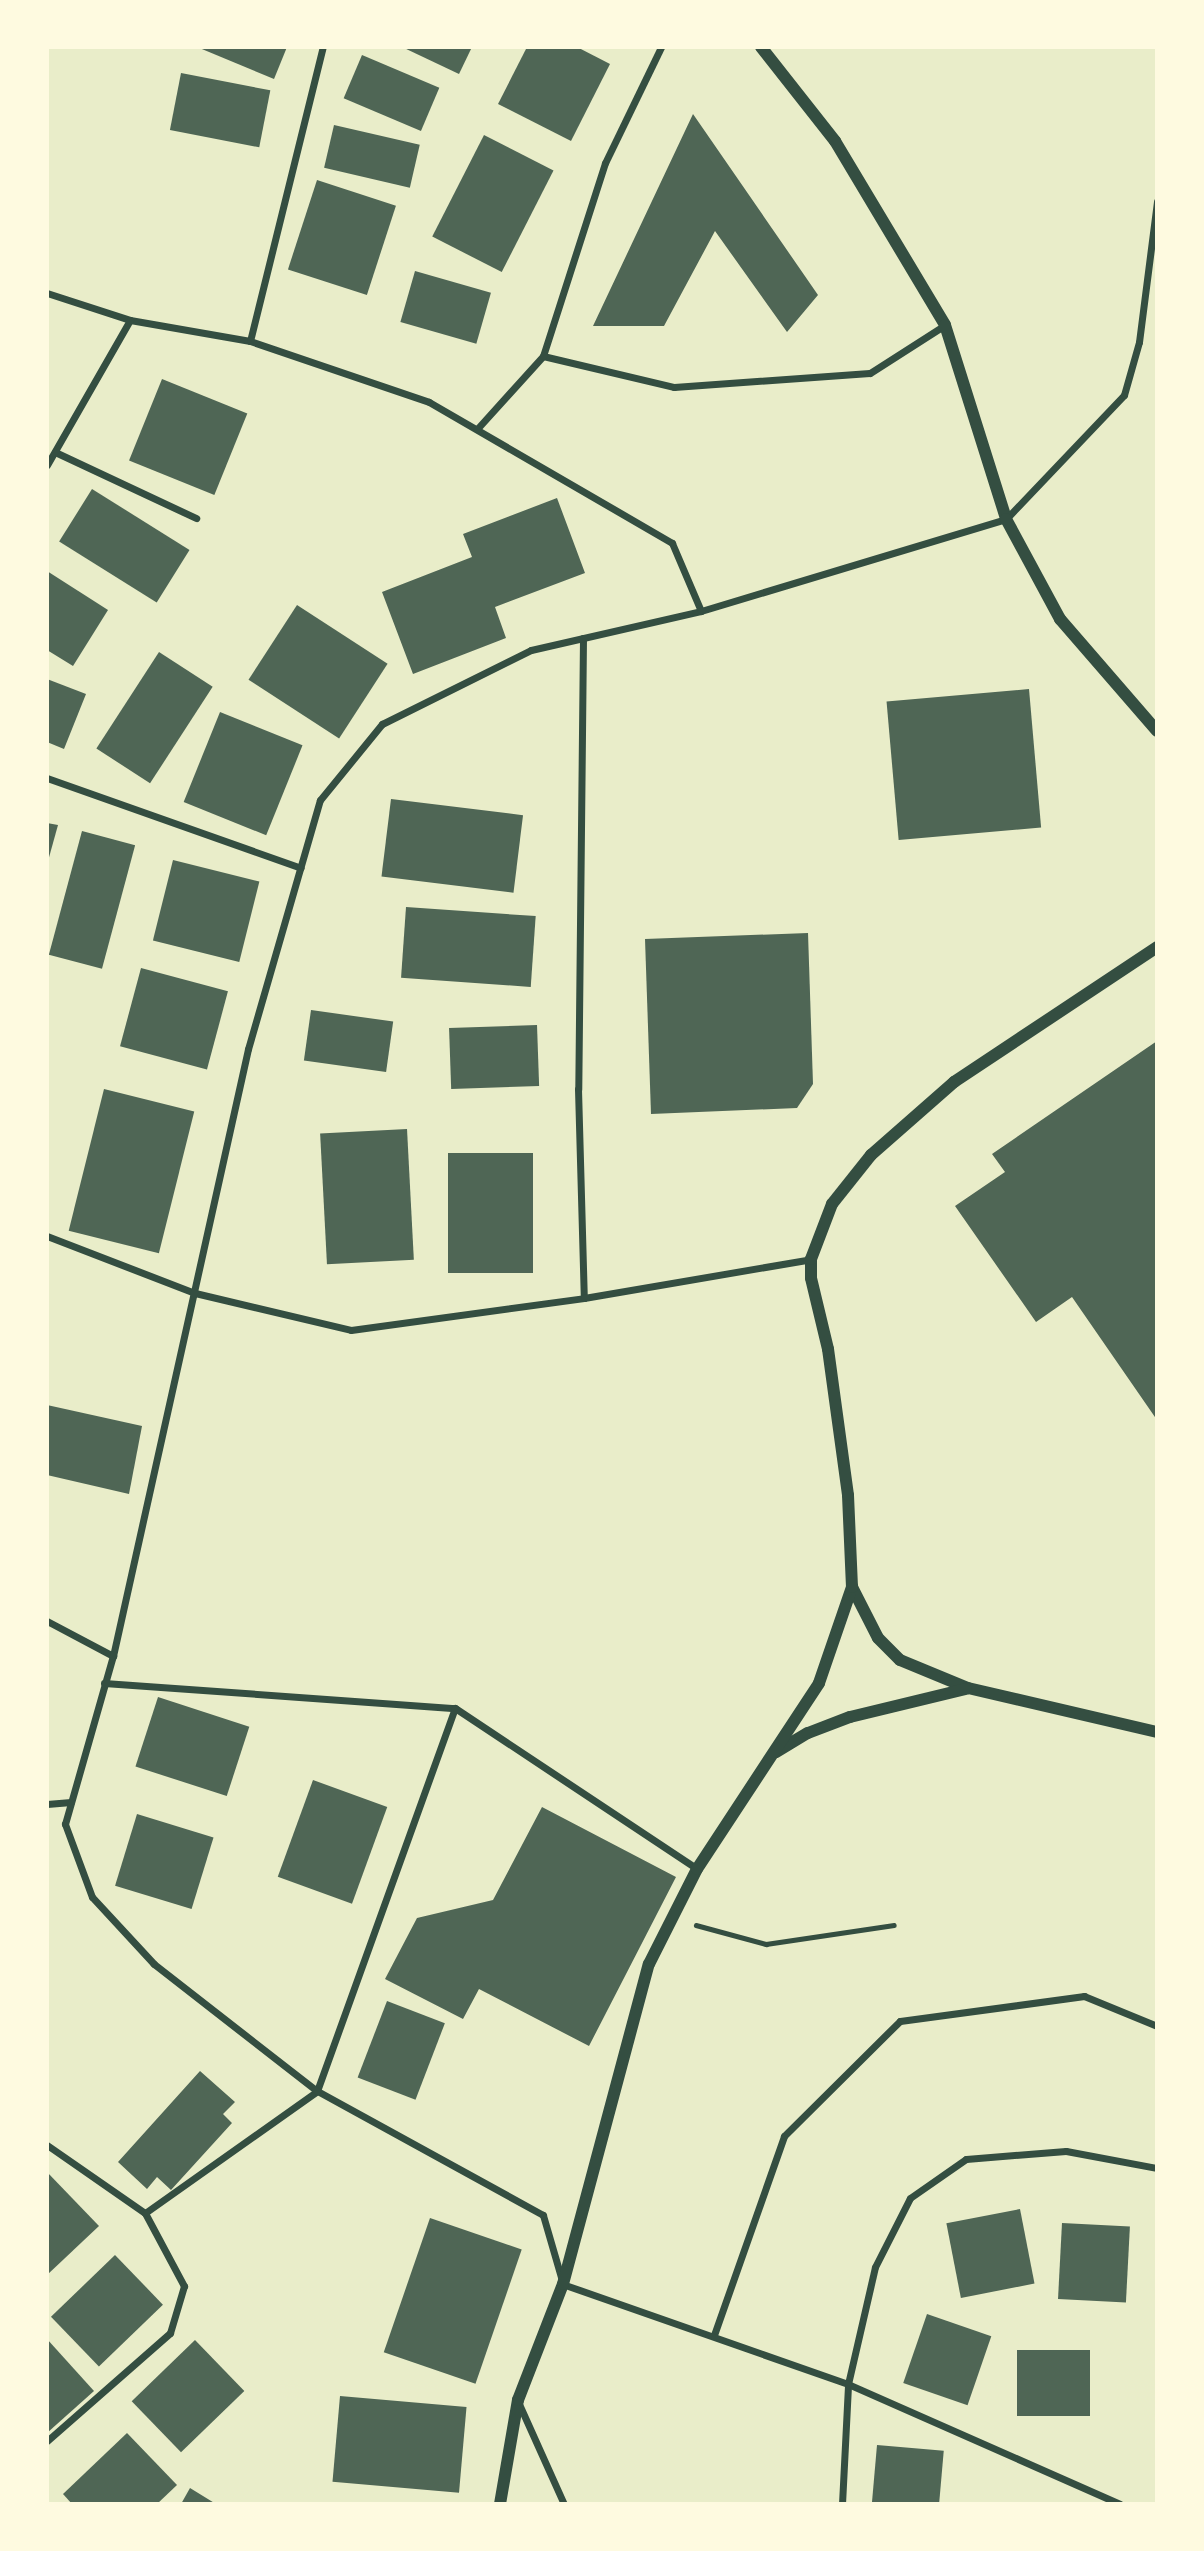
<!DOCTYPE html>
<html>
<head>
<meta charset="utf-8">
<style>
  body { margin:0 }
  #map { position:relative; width:1204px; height:2551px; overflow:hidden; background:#e9edc9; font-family:Overpass,sans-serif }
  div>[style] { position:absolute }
  .building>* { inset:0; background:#4f6655; transform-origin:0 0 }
  .path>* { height:4.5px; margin:-2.25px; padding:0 2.25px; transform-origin:2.25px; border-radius:2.25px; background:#344e41 }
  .minor>* { height:7px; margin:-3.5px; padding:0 3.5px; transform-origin:3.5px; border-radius:3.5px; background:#344e41 }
  .tertiary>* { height:12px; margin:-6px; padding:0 6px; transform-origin:6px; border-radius:6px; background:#344e41 }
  span { translate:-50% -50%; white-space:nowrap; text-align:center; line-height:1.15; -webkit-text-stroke:5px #fefae0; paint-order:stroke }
  .frame { position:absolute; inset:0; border:49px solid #fefae0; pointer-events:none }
</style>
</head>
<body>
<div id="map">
  <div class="building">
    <i style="clip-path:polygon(197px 47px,287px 47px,274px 79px)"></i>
    <i style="clip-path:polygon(402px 47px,472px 47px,459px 74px)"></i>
    <i style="clip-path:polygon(527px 47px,577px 47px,610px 64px,571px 141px,498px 104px)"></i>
    <i style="left:362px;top:55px;width:84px;height:47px;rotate:23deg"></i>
    <i style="left:181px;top:73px;width:91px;height:58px;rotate:11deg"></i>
    <i style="clip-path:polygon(693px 114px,818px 295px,787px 332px,715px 231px,664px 326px,593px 326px)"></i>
    <i style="left:334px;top:125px;width:88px;height:44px;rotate:13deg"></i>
    <i style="left:484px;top:135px;width:78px;height:114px;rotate:27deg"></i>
    <i style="left:317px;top:180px;width:83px;height:94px;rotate:18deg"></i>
    <i style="left:415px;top:271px;width:79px;height:53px;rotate:16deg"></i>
    <i style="left:162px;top:379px;width:92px;height:88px;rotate:22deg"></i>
    <i style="left:92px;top:489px;width:115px;height:62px;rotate:32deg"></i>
    <i style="clip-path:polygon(557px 498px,585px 573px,495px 607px,506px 638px,413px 674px,382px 592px,472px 557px,463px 534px)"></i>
    <i style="clip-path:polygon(47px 571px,108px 610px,73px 666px,47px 650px)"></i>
    <i style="left:297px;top:605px;width:108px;height:89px;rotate:33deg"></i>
    <i style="left:159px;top:652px;width:64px;height:115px;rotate:33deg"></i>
    <i style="clip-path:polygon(47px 679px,86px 694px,64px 749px,47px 742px)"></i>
    <i style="left:1029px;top:689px;width:139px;height:143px;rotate:85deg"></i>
    <i style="left:220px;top:712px;width:89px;height:97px;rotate:22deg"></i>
    <i style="left:391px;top:799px;width:133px;height:78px;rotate:7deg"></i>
    <i style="clip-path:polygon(47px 823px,58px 825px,48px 861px,47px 861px)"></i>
    <i style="left:82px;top:831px;width:55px;height:128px;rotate:15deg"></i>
    <i style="left:173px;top:860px;width:89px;height:83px;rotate:14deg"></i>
    <i style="left:406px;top:907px;width:130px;height:71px;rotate:4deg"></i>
    <i style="clip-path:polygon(808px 933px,813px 1084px,797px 1108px,651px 1114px,645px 939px)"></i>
    <i style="left:141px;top:968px;width:90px;height:81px;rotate:15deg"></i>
    <i style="left:311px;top:1010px;width:83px;height:51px;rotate:8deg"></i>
    <i style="left:537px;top:1025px;width:61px;height:88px;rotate:88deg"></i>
    <i style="clip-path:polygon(1157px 1041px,1157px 1420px,1072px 1297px,1036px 1322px,955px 1206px,1005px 1172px,992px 1154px)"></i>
    <i style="left:104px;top:1089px;width:93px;height:146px;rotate:14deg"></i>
    <i style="left:407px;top:1129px;width:131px;height:87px;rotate:87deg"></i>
    <i style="left:533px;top:1153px;width:120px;height:85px;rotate:90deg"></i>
    <i style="clip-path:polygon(47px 1405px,142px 1426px,129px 1494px,47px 1475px)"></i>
    <i style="left:158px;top:1697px;width:96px;height:73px;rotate:18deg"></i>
    <i style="left:313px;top:1780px;width:79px;height:103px;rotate:20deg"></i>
    <i style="clip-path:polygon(542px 1807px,676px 1877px,589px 2046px,479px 1989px,463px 2019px,385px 1979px,417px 1918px,493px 1900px)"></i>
    <i style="left:137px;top:1814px;width:80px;height:75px;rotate:17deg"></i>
    <i style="left:387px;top:2001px;width:62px;height:82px;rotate:21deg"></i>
    <i style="clip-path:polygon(200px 2071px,235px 2102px,223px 2114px,232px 2123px,171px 2190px,157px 2177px,147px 2189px,118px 2162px)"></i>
    <i style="clip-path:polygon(47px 2172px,99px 2226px,47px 2275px)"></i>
    <i style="left:1020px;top:2209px;width:76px;height:75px;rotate:79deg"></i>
    <i style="left:430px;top:2218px;width:97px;height:142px;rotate:19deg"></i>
    <i style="left:1062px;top:2223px;width:68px;height:76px;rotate:3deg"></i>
    <i style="left:115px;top:2255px;width:69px;height:89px;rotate:46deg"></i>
    <i style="left:927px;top:2314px;width:68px;height:73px;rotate:19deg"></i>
    <i style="clip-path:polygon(47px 2339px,94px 2391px,47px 2433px)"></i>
    <i style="left:195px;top:2340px;width:71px;height:88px;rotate:46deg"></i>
    <i style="left:1017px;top:2350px;width:73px;height:66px"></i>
    <i style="left:340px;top:2396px;width:127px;height:86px;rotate:5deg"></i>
    <i style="clip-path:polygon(127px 2433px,177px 2485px,157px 2504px,72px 2504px,63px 2494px)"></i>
    <i style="left:877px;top:2445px;width:67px;height:59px;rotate:5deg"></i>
    <i style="clip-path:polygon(190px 2488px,216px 2504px,181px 2504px)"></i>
  </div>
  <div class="path">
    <i style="left:696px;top:1925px;width:73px;rotate:15.2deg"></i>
    <i style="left:766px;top:1944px;width:129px;rotate:-8.4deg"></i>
  </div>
  <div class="minor">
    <i style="left:47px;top:293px;width:87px;rotate:18deg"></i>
    <i style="left:130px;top:320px;width:122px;rotate:9.9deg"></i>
    <i style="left:250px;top:341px;width:189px;rotate:18.8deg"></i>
    <i style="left:429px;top:402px;width:281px;rotate:30.1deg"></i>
    <i style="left:672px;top:543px;width:74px;rotate:66.9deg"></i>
    <i style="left:250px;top:341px;width:303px;rotate:-76.1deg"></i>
    <i style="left:543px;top:356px;width:135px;rotate:13.3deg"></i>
    <i style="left:674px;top:387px;width:196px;rotate:-4.1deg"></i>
    <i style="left:870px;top:373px;width:89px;rotate:-32.6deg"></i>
    <i style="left:477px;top:429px;width:98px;rotate:-47.9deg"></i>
    <i style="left:543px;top:356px;width:203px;rotate:-72.2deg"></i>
    <i style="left:605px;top:163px;width:129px;rotate:-64.2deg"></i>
    <i style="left:55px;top:452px;width:156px;rotate:25.1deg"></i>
    <i style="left:47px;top:465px;width:167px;rotate:-60.2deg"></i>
    <i style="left:583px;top:638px;width:451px;rotate:90.6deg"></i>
    <i style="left:578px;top:1089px;width:209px;rotate:88.4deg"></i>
    <i style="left:47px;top:778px;width:269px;rotate:19.5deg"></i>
    <i style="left:47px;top:1236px;width:159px;rotate:21.1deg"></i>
    <i style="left:195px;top:1293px;width:160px;rotate:13.3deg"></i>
    <i style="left:351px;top:1330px;width:235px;rotate:-7.8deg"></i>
    <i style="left:584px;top:1298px;width:230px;rotate:-9.7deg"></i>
    <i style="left:47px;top:1621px;width:75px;rotate:27.9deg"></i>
    <i style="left:104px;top:1683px;width:352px;rotate:4.1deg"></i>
    <i style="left:455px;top:1708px;width:291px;rotate:33.6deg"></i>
    <i style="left:47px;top:1804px;width:24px;rotate:-5deg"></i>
    <i style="left:47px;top:2145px;width:119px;rotate:34.8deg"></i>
    <i style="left:145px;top:2213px;width:83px;rotate:61.9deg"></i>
    <i style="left:184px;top:2286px;width:49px;rotate:106.6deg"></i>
    <i style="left:170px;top:2333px;width:164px;rotate:138.7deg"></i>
    <i style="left:145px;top:2213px;width:211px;rotate:-35.3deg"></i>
    <i style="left:317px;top:2091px;width:407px;rotate:-70.2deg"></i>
    <i style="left:714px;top:2335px;width:211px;rotate:-70.6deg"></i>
    <i style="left:784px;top:2136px;width:163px;rotate:-44.8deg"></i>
    <i style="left:900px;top:2021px;width:186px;rotate:-7.7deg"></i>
    <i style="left:1084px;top:1996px;width:79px;rotate:22.3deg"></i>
    <i style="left:519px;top:2404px;width:110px;rotate:65.8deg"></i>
    <i style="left:842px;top:2504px;width:120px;rotate:-87.1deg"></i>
    <i style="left:848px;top:2384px;width:120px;rotate:-77deg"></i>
    <i style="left:875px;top:2267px;width:77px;rotate:-63.1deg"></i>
    <i style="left:910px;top:2198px;width:68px;rotate:-34.9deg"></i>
    <i style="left:966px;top:2159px;width:100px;rotate:-4.6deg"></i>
    <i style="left:1066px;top:2151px;width:93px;rotate:10.6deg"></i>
    <i style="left:1120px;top:2504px;width:297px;rotate:-156.2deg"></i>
    <i style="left:848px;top:2384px;width:302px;rotate:-160.7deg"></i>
    <i style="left:563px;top:2284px;width:72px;rotate:-106.2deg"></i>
    <i style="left:543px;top:2215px;width:258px;rotate:-151.2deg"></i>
    <i style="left:317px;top:2091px;width:207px;rotate:-142.1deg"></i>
    <i style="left:154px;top:1964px;width:91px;rotate:-132.8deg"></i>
    <i style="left:92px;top:1897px;width:78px;rotate:-110.3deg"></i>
    <i style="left:65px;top:1824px;width:175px;rotate:-74.1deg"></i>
    <i style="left:113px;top:1656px;width:622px;rotate:-77.46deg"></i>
    <i style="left:248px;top:1049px;width:259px;rotate:-73.9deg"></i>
    <i style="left:320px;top:800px;width:98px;rotate:-50.8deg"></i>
    <i style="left:382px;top:724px;width:166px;rotate:-26.4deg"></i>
    <i style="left:531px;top:650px;width:174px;rotate:-12.9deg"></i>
    <i style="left:701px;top:611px;width:319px;rotate:-16.8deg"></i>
    <i style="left:1006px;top:519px;width:171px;rotate:-46.4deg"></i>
    <i style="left:1124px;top:395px;width:55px;rotate:-74.2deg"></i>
    <i style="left:1139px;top:342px;width:142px;rotate:-82.7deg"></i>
  </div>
  <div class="tertiary">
    <i style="left:761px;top:47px;width:120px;rotate:51.8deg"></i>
    <i style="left:835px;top:141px;width:214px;rotate:59.1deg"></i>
    <i style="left:945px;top:325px;width:203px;rotate:72.5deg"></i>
    <i style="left:1006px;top:519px;width:114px;rotate:61.6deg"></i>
    <i style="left:1060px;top:619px;width:148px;rotate:49.1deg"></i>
    <i style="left:852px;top:1587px;width:57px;rotate:63deg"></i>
    <i style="left:878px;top:1638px;width:31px;rotate:45deg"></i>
    <i style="left:900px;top:1660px;width:74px;rotate:22.4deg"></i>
    <i style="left:968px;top:1688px;width:194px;rotate:13.1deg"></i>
    <i style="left:776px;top:1752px;width:37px;rotate:-31deg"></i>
    <i style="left:808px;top:1733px;width:45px;rotate:-20.9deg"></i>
    <i style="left:850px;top:1717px;width:119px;rotate:-13.6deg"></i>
    <i style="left:500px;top:2504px;width:106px;rotate:-80.2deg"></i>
    <i style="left:518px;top:2400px;width:124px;rotate:-68.8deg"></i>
    <i style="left:563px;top:2284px;width:331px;rotate:-75deg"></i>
    <i style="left:649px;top:1964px;width:106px;rotate:-63.2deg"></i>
    <i style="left:697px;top:1869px;width:222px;rotate:-56.7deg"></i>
    <i style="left:819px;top:1683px;width:102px;rotate:-71deg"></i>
    <i style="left:852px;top:1587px;width:92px;rotate:-92.5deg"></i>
    <i style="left:848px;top:1495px;width:147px;rotate:-97.8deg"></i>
    <i style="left:828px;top:1349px;width:73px;rotate:-103.5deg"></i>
    <i style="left:811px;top:1278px;width:19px;rotate:-90deg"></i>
    <i style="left:811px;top:1259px;width:59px;rotate:-69.1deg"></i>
    <i style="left:832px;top:1204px;width:63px;rotate:-51.5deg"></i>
    <i style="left:871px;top:1155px;width:111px;rotate:-41.3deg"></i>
    <i style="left:954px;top:1082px;width:244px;rotate:-33.6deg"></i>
  </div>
  <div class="frame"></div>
</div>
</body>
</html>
